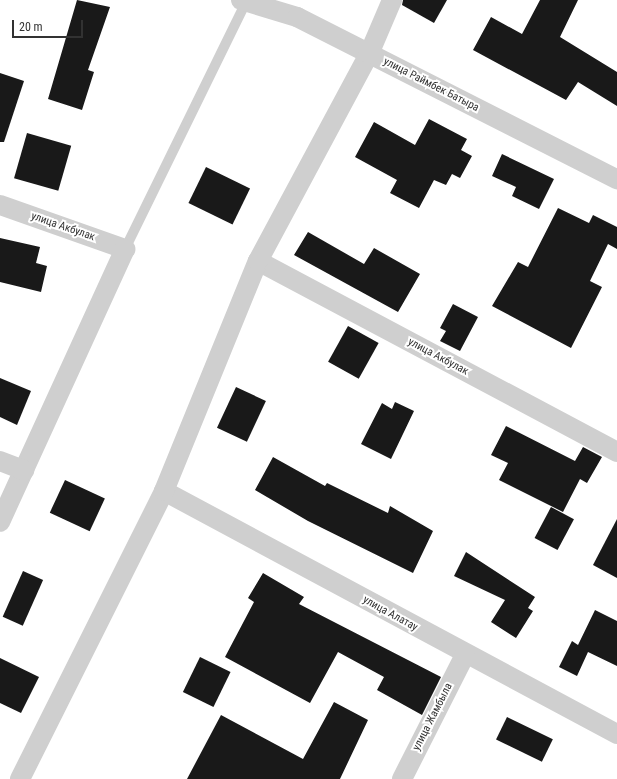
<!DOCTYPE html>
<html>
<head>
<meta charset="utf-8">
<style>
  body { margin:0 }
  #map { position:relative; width:617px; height:779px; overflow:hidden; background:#fff; font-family:"Roboto Condensed",sans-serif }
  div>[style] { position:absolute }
  .building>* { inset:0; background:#191919; transform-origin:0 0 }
  .service>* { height:10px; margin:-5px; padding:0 5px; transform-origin:5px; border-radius:5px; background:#cfcfcf }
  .minor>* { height:20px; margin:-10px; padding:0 10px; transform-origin:10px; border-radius:10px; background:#cfcfcf }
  span { translate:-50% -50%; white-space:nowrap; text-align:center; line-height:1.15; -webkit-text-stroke:4px #fff; paint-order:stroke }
  .street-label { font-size:11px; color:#323232 }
  .scale { position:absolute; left:12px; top:20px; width:71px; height:18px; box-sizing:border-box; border:2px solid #323232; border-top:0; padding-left:5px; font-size:12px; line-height:14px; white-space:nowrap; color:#323232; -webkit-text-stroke:3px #fff; paint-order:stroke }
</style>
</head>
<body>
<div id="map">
  <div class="building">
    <i style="clip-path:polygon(77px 0,110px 7px,88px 70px,94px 72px,82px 110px,48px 99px)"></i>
    <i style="clip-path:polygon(403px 0,447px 0,434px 23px,402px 5px)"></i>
    <i style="clip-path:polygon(540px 0,578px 0,560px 37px,617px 72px,617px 106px,578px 82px,566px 100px,473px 50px,491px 17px,522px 34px)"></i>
    <i style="clip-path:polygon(0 73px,24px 81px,4px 142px,0 142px)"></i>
    <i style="clip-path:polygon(429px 119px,467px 139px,461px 150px,472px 156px,460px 178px,452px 174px,446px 185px,434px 180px,419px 208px,390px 193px,397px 180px,355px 157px,374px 122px,415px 145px)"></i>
    <i style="left:27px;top:133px;width:46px;height:47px;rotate:16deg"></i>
    <i style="clip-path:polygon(502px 154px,554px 179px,539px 209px,512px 196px,516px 187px,492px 176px)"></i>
    <i style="left:206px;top:167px;width:49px;height:40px;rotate:26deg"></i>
    <i style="clip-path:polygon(558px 208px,589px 223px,593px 215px,617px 227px,617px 249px,608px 244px,590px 281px,602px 287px,571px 348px,492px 306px,518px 262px,528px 267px)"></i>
    <i style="clip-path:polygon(308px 232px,364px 264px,374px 248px,420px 274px,398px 312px,294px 255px)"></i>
    <i style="clip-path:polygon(0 238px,40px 247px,36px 263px,47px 266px,41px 292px,0 282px)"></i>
    <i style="clip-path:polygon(453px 304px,478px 317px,460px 351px,440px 341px,446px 331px,440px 328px)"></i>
    <i style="left:348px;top:326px;width:35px;height:41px;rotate:29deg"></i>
    <i style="clip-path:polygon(0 378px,31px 391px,17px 425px,0 417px)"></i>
    <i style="left:236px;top:387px;width:33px;height:45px;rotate:25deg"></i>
    <i style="clip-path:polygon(395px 402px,414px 411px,391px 459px,361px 444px,382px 403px,392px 409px)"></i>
    <i style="clip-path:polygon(506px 426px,575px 461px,583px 447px,602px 457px,587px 483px,580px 479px,563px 512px,499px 480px,508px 463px,491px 455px)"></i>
    <i style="clip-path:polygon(273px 457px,325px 486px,327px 483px,388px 513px,390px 506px,433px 531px,413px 573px,308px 521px,255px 490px)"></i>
    <i style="left:65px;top:480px;width:44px;height:36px;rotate:25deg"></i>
    <i style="left:551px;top:507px;width:26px;height:35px;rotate:28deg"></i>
    <i style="clip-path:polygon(617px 519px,617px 578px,593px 565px)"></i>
    <i style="clip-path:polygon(466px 552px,535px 597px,528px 608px,533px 611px,516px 638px,491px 622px,505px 600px,454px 576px)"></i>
    <i style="left:23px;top:571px;width:22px;height:50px;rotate:24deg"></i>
    <i style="clip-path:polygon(263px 573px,304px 597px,299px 604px,441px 677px,422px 715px,377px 690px,384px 677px,338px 652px,310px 703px,225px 657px,254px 602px,248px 598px)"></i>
    <i style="clip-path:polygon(595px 610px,617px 621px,617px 666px,588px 652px,577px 676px,559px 667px,572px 641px,578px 645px)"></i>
    <i style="left:200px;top:657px;width:34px;height:39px;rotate:26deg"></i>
    <i style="clip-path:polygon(0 658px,39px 677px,21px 713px,0 703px)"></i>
    <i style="clip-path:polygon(334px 702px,368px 720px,340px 779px,187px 779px,221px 715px,303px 759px)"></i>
    <i style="left:507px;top:717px;width:51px;height:25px;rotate:26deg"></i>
  </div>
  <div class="service">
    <i style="left:125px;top:249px;width:277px;rotate:-63.9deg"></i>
  </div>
  <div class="minor">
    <i style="left:241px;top:0;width:59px;rotate:16.9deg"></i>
    <i style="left:297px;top:17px;width:359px;rotate:26.9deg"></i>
    <i style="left:0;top:205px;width:133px;rotate:19.4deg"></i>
    <i style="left:125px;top:249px;width:300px;rotate:114.6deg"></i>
    <i style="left:258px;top:261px;width:407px;rotate:28deg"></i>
    <i style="left:0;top:461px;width:26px;rotate:21deg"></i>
    <i style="left:164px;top:491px;width:514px;rotate:28.21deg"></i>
    <i style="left:20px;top:779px;width:322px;rotate:-63.4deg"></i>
    <i style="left:164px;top:491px;width:248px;rotate:-67.8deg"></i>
    <i style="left:258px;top:261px;width:235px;rotate:-61.8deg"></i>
    <i style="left:369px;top:54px;width:59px;rotate:-66.9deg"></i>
    <i style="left:402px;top:779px;width:139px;rotate:-63.1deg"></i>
  </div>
  <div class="street-label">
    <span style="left:431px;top:85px;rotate:27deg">улица Раймбек Батыра</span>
    <span style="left:63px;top:227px;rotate:19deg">улица Акбулак</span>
    <span style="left:438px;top:357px;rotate:28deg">улица Акбулак</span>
    <span style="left:390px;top:614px;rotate:29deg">улица Алатау</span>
    <span style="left:433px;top:717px;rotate:-63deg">улица Жамбыла</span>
  </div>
  <div class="scale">20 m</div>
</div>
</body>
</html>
